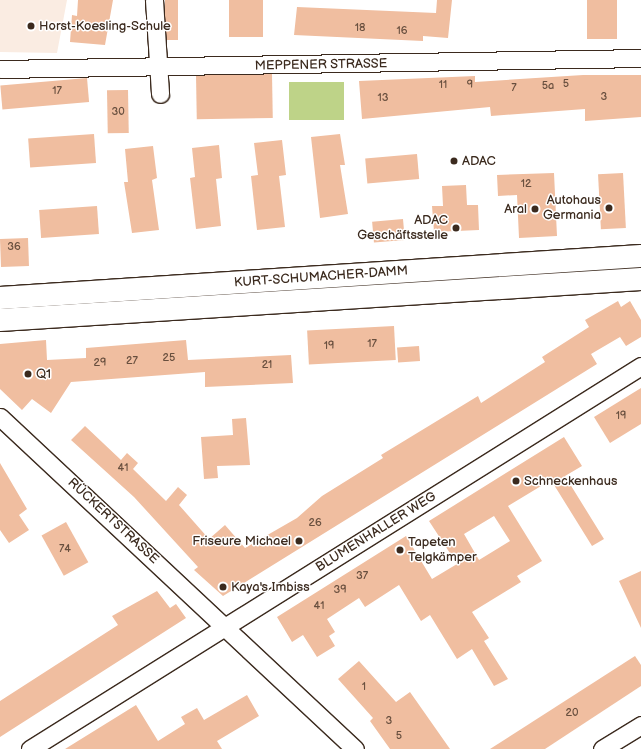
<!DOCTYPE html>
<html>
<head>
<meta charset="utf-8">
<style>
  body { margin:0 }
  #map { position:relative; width:641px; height:749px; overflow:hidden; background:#fff; font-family:"Balsamiq Sans",sans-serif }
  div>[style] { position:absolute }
  .built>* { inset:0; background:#faece2 }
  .green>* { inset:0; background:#bed388; transform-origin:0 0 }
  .building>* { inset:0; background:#f0bea0; transform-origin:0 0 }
  .roads { filter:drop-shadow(1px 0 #3b2a1e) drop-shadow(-1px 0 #3b2a1e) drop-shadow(0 1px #3b2a1e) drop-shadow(0 -1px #3b2a1e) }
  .minor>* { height:17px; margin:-8.5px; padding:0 8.5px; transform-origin:8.5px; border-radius:8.5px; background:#fff }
  .secondary>* { height:22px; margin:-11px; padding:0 11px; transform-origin:11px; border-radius:11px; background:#fff }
  .dots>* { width:11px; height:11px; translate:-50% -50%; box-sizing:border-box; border:2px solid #fff; border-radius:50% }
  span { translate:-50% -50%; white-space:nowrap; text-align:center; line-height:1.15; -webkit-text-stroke:3px #fff; paint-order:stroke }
  .number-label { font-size:11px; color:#684f3e }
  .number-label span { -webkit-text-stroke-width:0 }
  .poi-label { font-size:13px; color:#3b2a1e }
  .left { translate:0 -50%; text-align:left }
  .right { translate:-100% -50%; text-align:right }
  .street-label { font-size:13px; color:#3b2a1e }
</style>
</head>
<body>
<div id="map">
  <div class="built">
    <i style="clip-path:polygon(0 0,67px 0,57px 53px,0 52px)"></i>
  </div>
  <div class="green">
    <i style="left:289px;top:82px;width:55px;height:38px"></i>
  </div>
  <div class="building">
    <i style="clip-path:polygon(78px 0,113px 0,105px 45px,70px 42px,72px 15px,77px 16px)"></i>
    <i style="left:165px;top:0;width:13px;height:40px"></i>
    <i style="left:229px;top:0;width:34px;height:37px"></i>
    <i style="clip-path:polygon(437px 0,452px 0,448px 38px,423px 36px,423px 41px,294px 35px,297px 7px,436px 13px)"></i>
    <i style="left:587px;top:0;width:30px;height:39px"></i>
    <i style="left:272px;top:74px;width:44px;height:76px;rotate:89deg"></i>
    <i style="clip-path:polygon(583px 75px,641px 75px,641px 117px,585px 121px,585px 109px,491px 116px,490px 107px,362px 119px,359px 81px,475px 76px,475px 82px)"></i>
    <i style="left:87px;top:78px;width:24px;height:87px;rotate:85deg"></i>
    <i style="left:128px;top:90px;width:43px;height:21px;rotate:89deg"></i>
    <i style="left:94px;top:134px;width:29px;height:66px;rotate:86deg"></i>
    <i style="clip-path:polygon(340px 134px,345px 165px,340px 165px,348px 214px,320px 218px,311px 137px)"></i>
    <i style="clip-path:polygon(282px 140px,286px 175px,279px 176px,285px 227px,257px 230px,251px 176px,258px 175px,254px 143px)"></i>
    <i style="clip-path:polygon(219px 145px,222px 178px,216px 179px,221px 226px,196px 229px,190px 178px,195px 177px,192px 148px)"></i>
    <i style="clip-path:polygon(153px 146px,157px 178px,152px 180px,159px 230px,132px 233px,124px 182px,128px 182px,125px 149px)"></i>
    <i style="left:417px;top:154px;width:25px;height:52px;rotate:85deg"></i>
    <i style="clip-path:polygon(554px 173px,557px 236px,519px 238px,517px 195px,498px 196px,497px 175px)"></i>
    <i style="left:623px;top:173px;width:55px;height:25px;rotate:87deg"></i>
    <i style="clip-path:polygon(466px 185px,467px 205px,478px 205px,479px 230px,434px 232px,432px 206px,443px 206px,442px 186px)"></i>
    <i style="left:97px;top:206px;width:28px;height:58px;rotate:86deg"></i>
    <i style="left:403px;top:219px;width:21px;height:31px;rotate:85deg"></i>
    <i style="left:28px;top:238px;width:28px;height:28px;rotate:88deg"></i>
    <i style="clip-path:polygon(618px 301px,621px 307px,630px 301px,641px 320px,641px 337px,626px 346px,620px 337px,591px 354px,597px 364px,223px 596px,194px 570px,198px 567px,134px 497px,71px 440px,85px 426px,121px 460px,127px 453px,138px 463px,133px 469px,166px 501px,178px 487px,187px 495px,179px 505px,209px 539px,225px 525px,245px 548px,297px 518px,322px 496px,383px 458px,381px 455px,478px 396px,481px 403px,545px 362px,542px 357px,589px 327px,585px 320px)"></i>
    <i style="left:394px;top:326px;width:34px;height:87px;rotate:87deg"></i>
    <i style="clip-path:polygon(46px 340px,47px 360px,86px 358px,86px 348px,186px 340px,188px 360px,291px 355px,293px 383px,205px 387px,205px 372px,71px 382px,51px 413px,32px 399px,22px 410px,0 389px,0 344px)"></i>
    <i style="left:419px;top:346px;width:15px;height:22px;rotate:86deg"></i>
    <i style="clip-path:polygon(641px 388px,641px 424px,610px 443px,594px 417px)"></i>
    <i style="clip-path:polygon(246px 418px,250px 465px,217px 466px,218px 478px,204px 479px,201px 437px,233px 435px,232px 419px)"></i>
    <i style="clip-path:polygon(evenodd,564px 437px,582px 466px,565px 476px,604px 539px,592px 546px,551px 480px,508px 506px,542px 561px,517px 576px,521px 582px,472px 612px,489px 638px,484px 641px,508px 679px,494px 686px,472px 649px,457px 659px,430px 615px,421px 621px,399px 585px,365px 607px,359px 598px,327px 619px,335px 632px,329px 636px,335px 646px,317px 657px,303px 635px,292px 642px,277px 617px,406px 536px,432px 579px,457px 564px,429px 521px,564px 437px,494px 516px,510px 541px,479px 560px,464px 534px,494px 516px)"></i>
    <i style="clip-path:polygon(0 463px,27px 509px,19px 515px,29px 530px,9px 543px,0 530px)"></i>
    <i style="left:66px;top:522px;width:46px;height:28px;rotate:61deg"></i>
    <i style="clip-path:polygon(641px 571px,641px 628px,619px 581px)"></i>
    <i style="clip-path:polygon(157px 591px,170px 608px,176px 604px,186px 618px,0 737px,0 701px,118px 625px,112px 616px)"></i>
    <i style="clip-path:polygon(635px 656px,641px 665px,641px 686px,545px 749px,490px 749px)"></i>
    <i style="clip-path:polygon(359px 661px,396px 702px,410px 692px,450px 749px,390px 749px,370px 721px,373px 718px,338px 679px)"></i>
    <i style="clip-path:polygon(247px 695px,259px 716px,217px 741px,222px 749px,65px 749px,136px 705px,158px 741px,185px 724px,181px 717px,197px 708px,204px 720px)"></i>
  </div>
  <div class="roads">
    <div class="minor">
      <i style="left:154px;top:0;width:94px;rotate:86.3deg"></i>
      <i style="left:0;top:69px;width:641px;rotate:-0.98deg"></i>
      <i style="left:0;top:417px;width:486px;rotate:43.1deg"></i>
      <i style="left:30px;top:749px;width:721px;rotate:-32.08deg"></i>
      <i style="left:602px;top:749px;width:46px;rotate:-31.6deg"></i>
    </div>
    <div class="secondary">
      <i style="left:0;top:298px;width:642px;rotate:-3.75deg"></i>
      <i style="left:0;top:320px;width:642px;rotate:-3.66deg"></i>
    </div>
  </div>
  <div class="dots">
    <i style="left:31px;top:26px;background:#3b2a1e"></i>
    <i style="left:454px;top:161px;background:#3b2a1e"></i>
    <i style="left:609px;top:208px;background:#3b2a1e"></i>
    <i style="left:535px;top:209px;background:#3b2a1e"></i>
    <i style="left:456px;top:228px;background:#3b2a1e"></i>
    <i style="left:28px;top:374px;background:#3b2a1e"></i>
    <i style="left:516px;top:481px;background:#3b2a1e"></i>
    <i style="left:299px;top:541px;background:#3b2a1e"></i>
    <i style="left:400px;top:550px;background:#3b2a1e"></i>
    <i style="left:223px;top:587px;background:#3b2a1e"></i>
  </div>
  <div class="number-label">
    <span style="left:360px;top:28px">18</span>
    <span style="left:402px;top:31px">16</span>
    <span style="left:566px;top:84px">5</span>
    <span style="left:443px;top:85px">11</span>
    <span style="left:470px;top:85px">9</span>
    <span style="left:548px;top:86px">5a</span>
    <span style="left:514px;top:88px">7</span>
    <span style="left:57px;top:91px">17</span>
    <span style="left:604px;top:97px">3</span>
    <span style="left:383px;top:98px">13</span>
    <span style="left:118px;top:112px">30</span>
    <span style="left:526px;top:184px">12</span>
    <span style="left:14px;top:247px">36</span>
    <span style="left:372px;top:344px">17</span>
    <span style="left:329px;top:346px">19</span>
    <span style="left:169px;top:358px">25</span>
    <span style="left:132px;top:361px">27</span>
    <span style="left:100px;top:363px">29</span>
    <span style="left:267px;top:365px">21</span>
    <span style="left:621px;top:416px">19</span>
    <span style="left:123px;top:468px">41</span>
    <span style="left:315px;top:523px">26</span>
    <span style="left:65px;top:549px">74</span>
    <span style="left:362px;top:576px">37</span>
    <span style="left:340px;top:590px">39</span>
    <span style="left:319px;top:606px">41</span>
    <span style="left:364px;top:687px">1</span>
    <span style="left:572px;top:713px">20</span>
    <span style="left:389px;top:721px">3</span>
    <span style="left:399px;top:736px">5</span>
  </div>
  <div class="poi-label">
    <span class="left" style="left:39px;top:26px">Horst-Koesling-Schule</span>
    <span class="left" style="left:462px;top:161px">ADAC</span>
    <span class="right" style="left:601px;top:208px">Autohaus<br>Germania</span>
    <span class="right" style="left:527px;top:209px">Aral</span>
    <span class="right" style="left:448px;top:228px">ADAC<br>Geschäftsstelle</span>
    <span class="left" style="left:36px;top:374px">Q1</span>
    <span class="left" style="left:524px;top:481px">Schneckenhaus</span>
    <span class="right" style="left:291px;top:541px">Friseure Michael</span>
    <span class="left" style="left:408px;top:550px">Tapeten<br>Telgkämper</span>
    <span class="left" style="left:231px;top:587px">Kaya's Imbiss</span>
  </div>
  <div class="street-label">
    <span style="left:321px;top:65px;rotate:-1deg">MEPPENER STRASSE</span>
    <span style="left:321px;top:277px;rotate:-4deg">KURT-SCHUMACHER-DAMM</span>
    <span style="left:113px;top:521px;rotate:43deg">RÜCKERTSTRASSE</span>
    <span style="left:376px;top:532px;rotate:-32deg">BLUMENHALLER WEG</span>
  </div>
</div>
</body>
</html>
